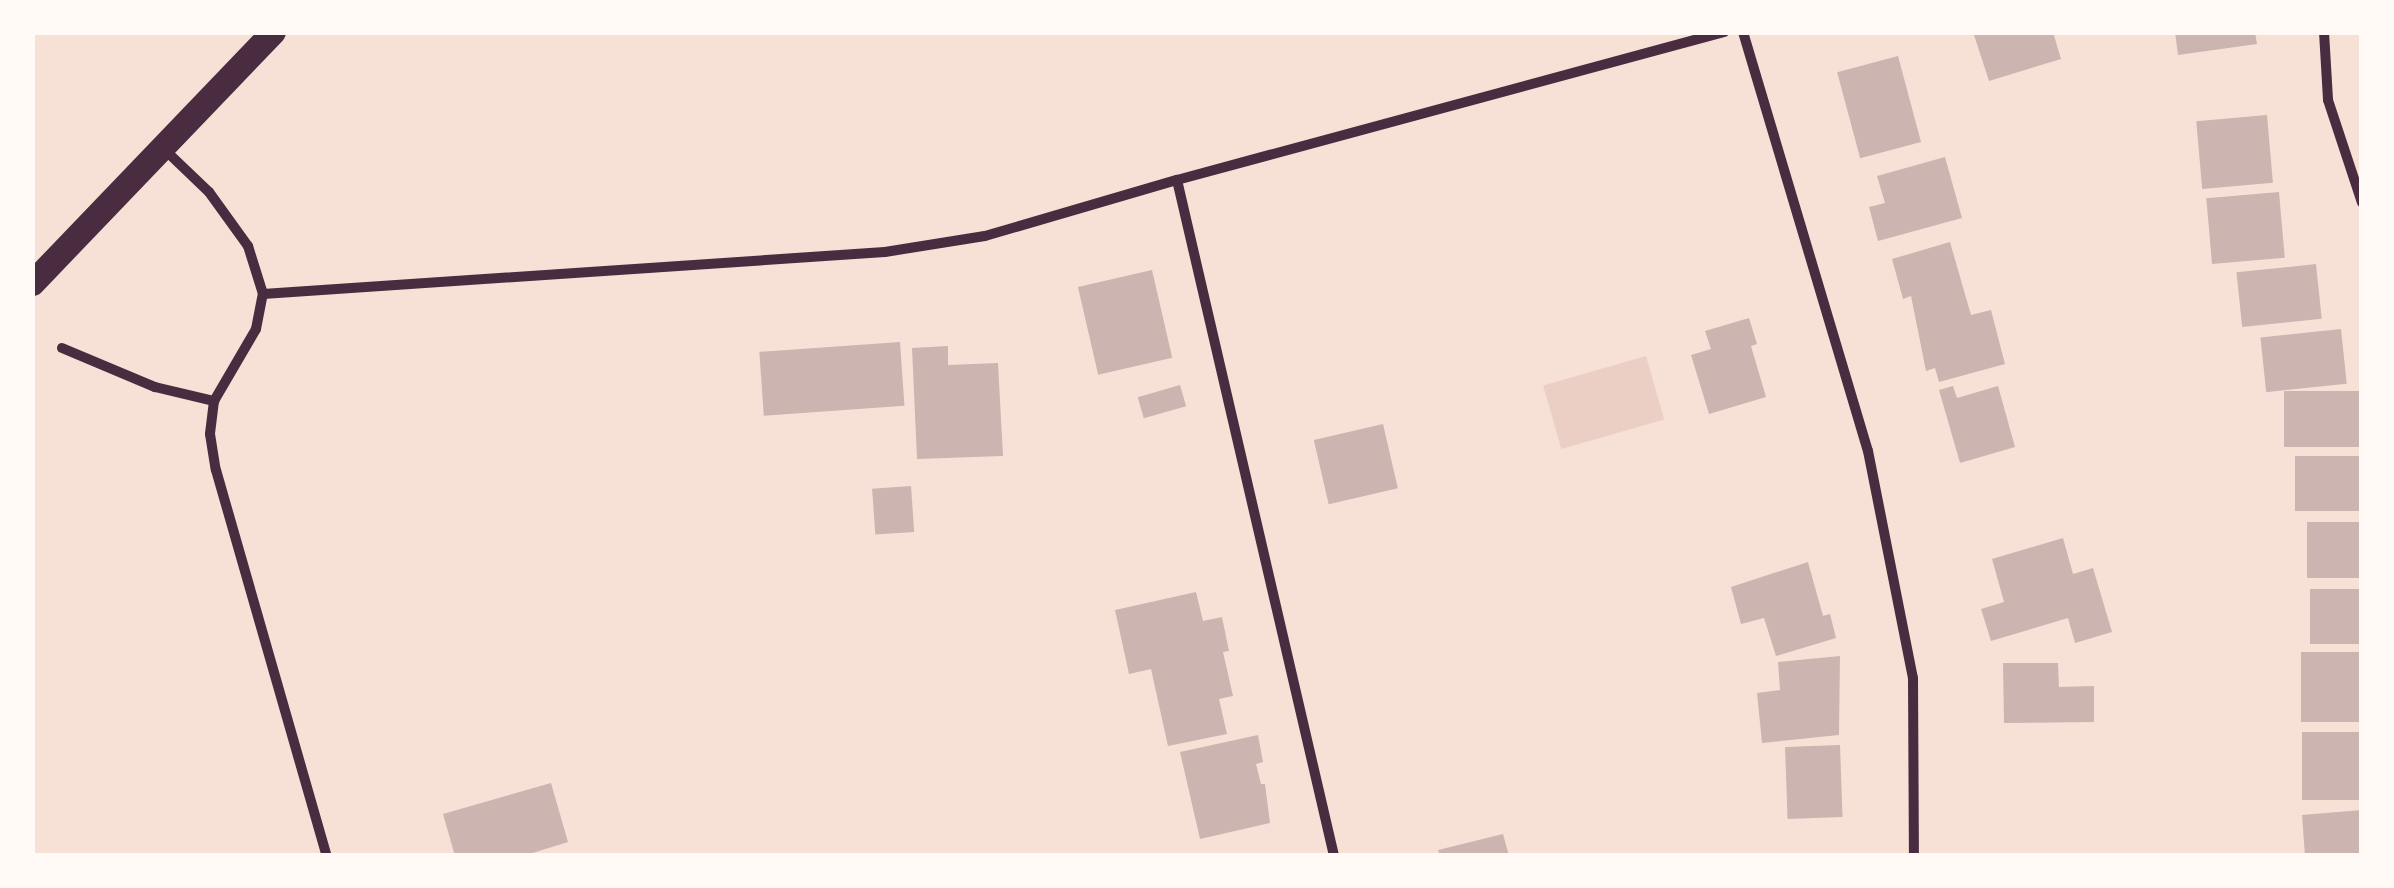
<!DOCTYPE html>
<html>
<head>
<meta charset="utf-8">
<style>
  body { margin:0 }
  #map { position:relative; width:2394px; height:888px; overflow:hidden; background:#f7e1d7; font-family:"Fira Sans Condensed",sans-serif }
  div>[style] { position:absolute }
  .green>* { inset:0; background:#ebcfc5; transform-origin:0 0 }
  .building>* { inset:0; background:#ccb4b1; transform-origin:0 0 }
  .minor>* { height:10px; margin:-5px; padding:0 5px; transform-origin:5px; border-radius:5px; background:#4a2c40 }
  .primary>* { height:25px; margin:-12.5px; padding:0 12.5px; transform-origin:12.5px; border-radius:12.5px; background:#4a2c40 }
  span { translate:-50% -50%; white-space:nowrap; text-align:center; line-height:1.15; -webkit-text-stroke:10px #fffaf5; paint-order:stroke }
  .frame { position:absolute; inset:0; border:35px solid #fffaf5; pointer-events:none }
</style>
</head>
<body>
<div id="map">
  <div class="green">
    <i style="left:1646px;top:356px;width:66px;height:107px;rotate:74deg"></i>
  </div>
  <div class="building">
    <i style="clip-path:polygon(1973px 32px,2053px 32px,2061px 59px,1989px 81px)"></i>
    <i style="clip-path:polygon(2175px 32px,2255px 32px,2257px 44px,2178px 55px)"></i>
    <i style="left:1898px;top:56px;width:89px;height:63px;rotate:75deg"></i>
    <i style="left:2267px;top:115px;width:68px;height:71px;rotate:85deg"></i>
    <i style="clip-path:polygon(1945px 157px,1962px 218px,1878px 241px,1869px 207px,1885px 203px,1877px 176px)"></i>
    <i style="left:2279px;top:192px;width:66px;height:73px;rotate:85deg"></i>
    <i style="clip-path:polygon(1950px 242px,1971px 315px,1991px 310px,2005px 364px,1939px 382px,1935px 368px,1926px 371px,1911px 296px,1903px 299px,1892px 259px)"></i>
    <i style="left:2316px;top:264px;width:55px;height:80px;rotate:84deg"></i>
    <i style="left:1152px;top:270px;width:90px;height:76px;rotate:77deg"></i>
    <i style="clip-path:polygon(1749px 318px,1757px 344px,1751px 346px,1766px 397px,1709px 414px,1691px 355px,1711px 349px,1705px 331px)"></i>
    <i style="left:2341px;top:329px;width:55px;height:81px;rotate:84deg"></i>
    <i style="left:900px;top:342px;width:64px;height:141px;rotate:86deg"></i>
    <i style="clip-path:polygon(948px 346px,948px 365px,998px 363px,1003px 456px,917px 459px,912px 348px)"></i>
    <i style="left:1180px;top:385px;width:22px;height:44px;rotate:74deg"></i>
    <i style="clip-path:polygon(1953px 386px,1957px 398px,1998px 386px,2015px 447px,1960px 463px,1939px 390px)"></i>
    <i style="left:2362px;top:391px;width:56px;height:78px;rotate:90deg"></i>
    <i style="left:1383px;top:424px;width:66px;height:71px;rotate:77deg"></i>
    <i style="left:2362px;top:456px;width:55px;height:67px;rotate:90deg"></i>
    <i style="left:911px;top:486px;width:46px;height:39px;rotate:86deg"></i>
    <i style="left:2362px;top:522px;width:56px;height:55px;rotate:90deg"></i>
    <i style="clip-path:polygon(2063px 538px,2073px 574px,2093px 568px,2112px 632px,2075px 643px,2068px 618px,1991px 641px,1981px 609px,2004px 602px,1992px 559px)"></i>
    <i style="clip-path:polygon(1808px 562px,1823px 616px,1830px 614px,1836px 638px,1776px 656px,1764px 618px,1741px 624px,1731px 587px)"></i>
    <i style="left:2362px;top:589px;width:55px;height:52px;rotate:90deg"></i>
    <i style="clip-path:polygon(1196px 592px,1203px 621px,1222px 617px,1229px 651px,1223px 652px,1233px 696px,1219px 699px,1227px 734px,1168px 746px,1151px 669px,1129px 674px,1115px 610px)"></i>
    <i style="left:2362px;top:652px;width:70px;height:61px;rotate:90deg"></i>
    <i style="clip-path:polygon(1840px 656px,1839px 735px,1762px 743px,1757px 693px,1780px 690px,1778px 662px)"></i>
    <i style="clip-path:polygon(2003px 663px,2058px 663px,2059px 687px,2094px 686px,2094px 722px,2004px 723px)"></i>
    <i style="left:2362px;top:732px;width:68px;height:60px;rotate:90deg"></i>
    <i style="clip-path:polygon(1258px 735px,1263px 762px,1256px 764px,1261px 784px,1265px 784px,1270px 823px,1200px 839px,1180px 752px)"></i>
    <i style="left:1840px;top:745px;width:72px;height:55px;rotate:88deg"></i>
    <i style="clip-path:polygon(551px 783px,568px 842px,523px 856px,455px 856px,443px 814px)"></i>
    <i style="clip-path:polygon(2362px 810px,2362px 856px,2305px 856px,2302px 815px)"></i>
    <i style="clip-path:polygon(1503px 834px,1509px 856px,1440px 856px,1438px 850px)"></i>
  </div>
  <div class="minor">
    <i style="left:1743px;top:32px;width:437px;rotate:73.4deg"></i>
    <i style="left:1868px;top:451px;width:231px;rotate:78.8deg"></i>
    <i style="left:1913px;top:678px;width:178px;rotate:89.7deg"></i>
    <i style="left:2324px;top:32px;width:68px;rotate:86.6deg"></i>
    <i style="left:2328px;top:100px;width:108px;rotate:71.7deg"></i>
    <i style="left:164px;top:149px;width:62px;rotate:43.7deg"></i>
    <i style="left:209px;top:192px;width:67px;rotate:54.2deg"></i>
    <i style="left:248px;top:246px;width:50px;rotate:72.6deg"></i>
    <i style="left:263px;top:294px;width:623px;rotate:-3.86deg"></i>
    <i style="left:885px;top:252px;width:101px;rotate:-9.1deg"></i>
    <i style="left:985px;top:236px;width:200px;rotate:-16.3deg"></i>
    <i style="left:1177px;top:180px;width:567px;rotate:-15.14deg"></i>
    <i style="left:1177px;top:180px;width:694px;rotate:76.92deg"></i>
    <i style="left:62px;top:348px;width:101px;rotate:22.8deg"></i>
    <i style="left:155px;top:387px;width:61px;rotate:13.3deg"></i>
    <i style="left:214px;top:401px;width:83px;rotate:-59.7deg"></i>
    <i style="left:256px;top:329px;width:36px;rotate:-79deg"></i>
    <i style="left:214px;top:401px;width:33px;rotate:97deg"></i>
    <i style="left:210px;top:434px;width:36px;rotate:81deg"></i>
    <i style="left:216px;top:470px;width:402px;rotate:74deg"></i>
  </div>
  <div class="primary">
    <i style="left:32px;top:283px;width:348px;rotate:-46.2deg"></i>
  </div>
  <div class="frame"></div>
</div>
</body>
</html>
